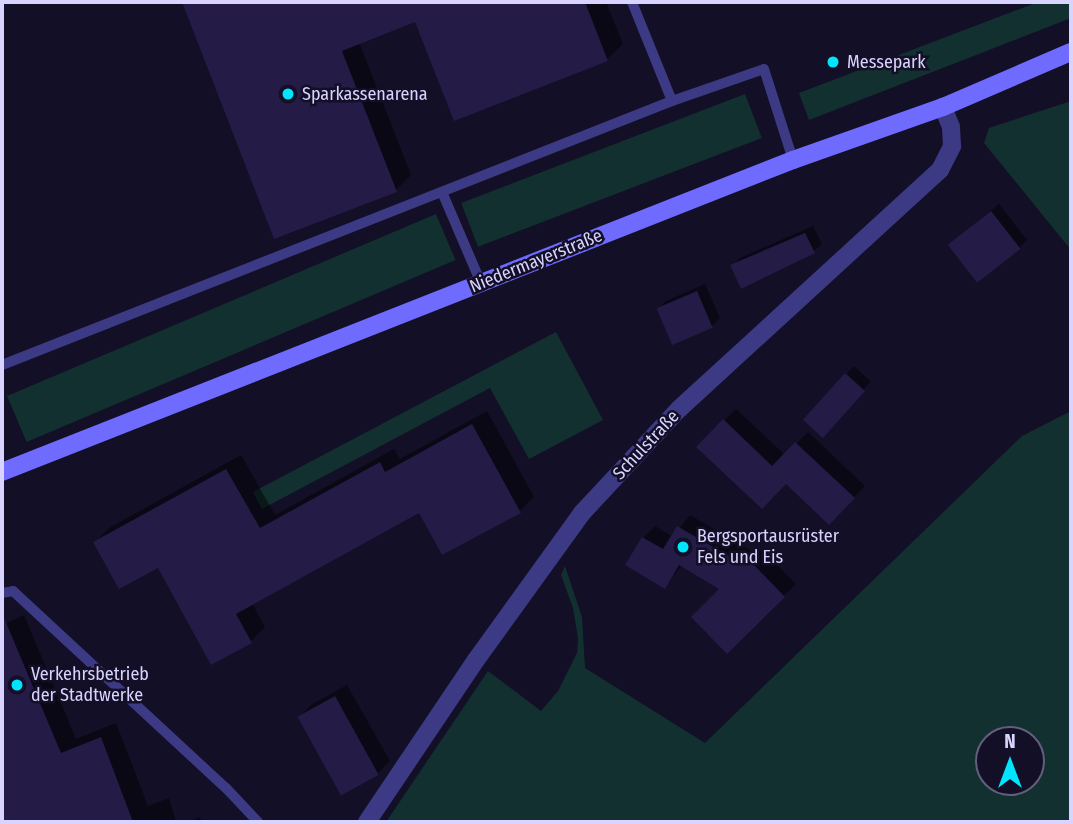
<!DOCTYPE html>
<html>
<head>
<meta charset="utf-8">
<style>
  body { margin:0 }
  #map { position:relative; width:1073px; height:824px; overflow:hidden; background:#130f26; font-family:"Fira Sans Condensed",sans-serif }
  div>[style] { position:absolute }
  .green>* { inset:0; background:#12302f; transform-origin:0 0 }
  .shadow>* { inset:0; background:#0007; transform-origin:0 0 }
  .building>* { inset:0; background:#241b47; transform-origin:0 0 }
  .lane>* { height:10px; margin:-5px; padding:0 5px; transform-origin:5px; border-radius:5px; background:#3d3a85 }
  .street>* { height:18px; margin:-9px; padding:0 9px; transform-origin:9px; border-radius:9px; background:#3d3a85 }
  .secondary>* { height:18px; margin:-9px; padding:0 9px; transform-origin:9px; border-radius:9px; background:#6f6bff }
  .dots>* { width:19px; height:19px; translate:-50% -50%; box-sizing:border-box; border:4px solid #130f26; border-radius:50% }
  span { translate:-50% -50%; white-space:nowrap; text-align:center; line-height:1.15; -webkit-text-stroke:5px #130f26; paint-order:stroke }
  .poi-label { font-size:18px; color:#d9d4ff }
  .left { translate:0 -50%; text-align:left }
  .street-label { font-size:18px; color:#d9d4ff }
  .frame { position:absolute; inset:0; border:4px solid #d9d4ff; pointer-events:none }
  .north { position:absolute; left:975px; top:726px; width:70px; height:70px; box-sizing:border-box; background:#130f26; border:2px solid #625e7d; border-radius:50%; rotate:0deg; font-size:19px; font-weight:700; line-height:28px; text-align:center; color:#d9d4ff }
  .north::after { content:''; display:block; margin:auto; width:24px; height:32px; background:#00e5ff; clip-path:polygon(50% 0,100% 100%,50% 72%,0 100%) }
</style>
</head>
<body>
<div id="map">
  <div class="green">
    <i style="clip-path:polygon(1038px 2px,1071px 2px,1071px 18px,809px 120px,799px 93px)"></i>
    <i style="left:745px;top:94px;width:47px;height:304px;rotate:69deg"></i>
    <i style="clip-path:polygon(1071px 101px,1071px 250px,984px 143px,989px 128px)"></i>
    <i style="left:436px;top:214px;width:50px;height:466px;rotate:67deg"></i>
    <i style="clip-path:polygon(556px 332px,603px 420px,529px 459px,490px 388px,262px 509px,253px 492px)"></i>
    <i style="clip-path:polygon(evenodd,1071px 411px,1071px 822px,386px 822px,488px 671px,541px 711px,558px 691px,577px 653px,578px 638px,573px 608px,561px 575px,565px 566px,582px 617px,585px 668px,705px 743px,1022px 436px,1071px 411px,1031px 740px,1031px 782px,989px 782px,989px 740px,1031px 740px)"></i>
  </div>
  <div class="shadow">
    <i style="clip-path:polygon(183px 2px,606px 2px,623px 44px,607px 59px,416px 20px,359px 42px,411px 175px,396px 190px,275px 237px)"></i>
    <i style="clip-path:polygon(999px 204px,1027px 240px,1019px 248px,950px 244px)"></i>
    <i style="clip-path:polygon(813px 226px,822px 244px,814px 251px,742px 287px,732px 266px,740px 258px)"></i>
    <i style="clip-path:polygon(705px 284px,720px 318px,712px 326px,658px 309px,666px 301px)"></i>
    <i style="left:854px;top:366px;width:23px;height:73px;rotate:43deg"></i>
    <i style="clip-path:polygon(736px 409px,785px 455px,808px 432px,865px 486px,829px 523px,786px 482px,699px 446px)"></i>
    <i style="clip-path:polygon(487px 411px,534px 497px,520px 511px,420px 510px,252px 603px,265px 627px,251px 641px,159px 565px,95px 542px,109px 528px,241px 455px,275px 515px,394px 449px,400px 459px)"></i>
    <i style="clip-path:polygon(690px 515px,757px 554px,762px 550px,796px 584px,727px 651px,722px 588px,682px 565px,665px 586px,643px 538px,655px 526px,673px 537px)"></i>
    <i style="clip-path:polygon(24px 615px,76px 739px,116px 723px,148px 806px,169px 798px,176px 822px,2px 822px,2px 625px)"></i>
    <i style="clip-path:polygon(347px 685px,390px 761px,378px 773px,342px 793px,299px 717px,311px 705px)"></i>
    <i style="clip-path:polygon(200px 817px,202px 822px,187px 822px)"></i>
  </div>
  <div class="building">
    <i style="clip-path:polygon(182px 2px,585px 2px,608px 61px,454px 121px,415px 22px,342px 51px,397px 192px,274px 239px)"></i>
    <i style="left:991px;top:211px;width:48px;height:55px;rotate:52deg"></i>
    <i style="clip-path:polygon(805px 233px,815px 253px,741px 289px,730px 265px)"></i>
    <i style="left:697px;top:291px;width:40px;height:44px;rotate:67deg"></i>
    <i style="left:845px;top:373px;width:27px;height:63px;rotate:42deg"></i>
    <i style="clip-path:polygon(723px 419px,772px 466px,795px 442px,855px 498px,829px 525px,786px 484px,762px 509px,696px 447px)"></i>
    <i style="clip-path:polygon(472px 424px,521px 513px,442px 555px,419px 513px,236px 614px,252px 643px,211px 665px,158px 568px,119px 589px,93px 542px,226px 469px,260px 528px,380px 462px,385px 472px)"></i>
    <i style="clip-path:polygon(677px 526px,744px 565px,749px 560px,785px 597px,727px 654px,691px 617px,719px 589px,679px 565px,665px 589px,625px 565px,642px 537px,663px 549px)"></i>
    <i style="clip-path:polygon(2px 613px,61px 753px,101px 737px,133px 822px,2px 822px)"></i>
    <i style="left:335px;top:696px;width:90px;height:43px;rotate:61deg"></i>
  </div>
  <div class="lane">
    <i style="left:632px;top:2px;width:107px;rotate:68deg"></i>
    <i style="left:672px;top:101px;width:97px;rotate:-19.2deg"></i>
    <i style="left:764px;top:69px;width:96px;rotate:72.3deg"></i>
    <i style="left:442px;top:192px;width:99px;rotate:66.8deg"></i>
    <i style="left:2px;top:365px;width:720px;rotate:-21.51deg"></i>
    <i style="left:2px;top:593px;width:11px;rotate:-10deg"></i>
    <i style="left:13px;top:591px;width:290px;rotate:42.8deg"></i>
    <i style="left:226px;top:788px;width:47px;rotate:46.7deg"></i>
  </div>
  <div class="street">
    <i style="left:367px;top:822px;width:195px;rotate:-56.1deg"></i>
    <i style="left:476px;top:660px;width:181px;rotate:-54.2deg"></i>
    <i style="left:582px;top:513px;width:142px;rotate:-47deg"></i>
    <i style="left:679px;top:409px;width:354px;rotate:-42.5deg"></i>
    <i style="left:940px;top:170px;width:27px;rotate:-63deg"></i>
    <i style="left:952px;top:146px;width:19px;rotate:-93deg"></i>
    <i style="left:951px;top:127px;width:22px;rotate:-112deg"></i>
  </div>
  <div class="secondary">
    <i style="left:2px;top:472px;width:850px;rotate:-21.53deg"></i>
    <i style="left:793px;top:160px;width:159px;rotate:-19.5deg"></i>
    <i style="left:943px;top:107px;width:139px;rotate:-23.3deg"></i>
  </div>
  <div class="dots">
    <i style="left:833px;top:62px;background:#00e5ff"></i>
    <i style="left:288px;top:94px;background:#00e5ff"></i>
    <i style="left:683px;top:547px;background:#00e5ff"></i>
    <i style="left:17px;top:685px;background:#00e5ff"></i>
  </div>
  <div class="poi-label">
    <span class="left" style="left:847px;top:62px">Messepark</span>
    <span class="left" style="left:302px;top:94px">Sparkassenarena</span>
    <span class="left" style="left:697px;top:547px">Bergsportausrüster<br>Fels und Eis</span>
    <span class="left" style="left:31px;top:685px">Verkehrsbetrieb<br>der Stadtwerke</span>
  </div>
  <div class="street-label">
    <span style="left:536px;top:261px;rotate:-22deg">Niedermayerstraße</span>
    <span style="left:646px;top:445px;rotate:-47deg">Schulstraße</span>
  </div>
  <div class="frame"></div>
  <div class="north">N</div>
</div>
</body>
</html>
